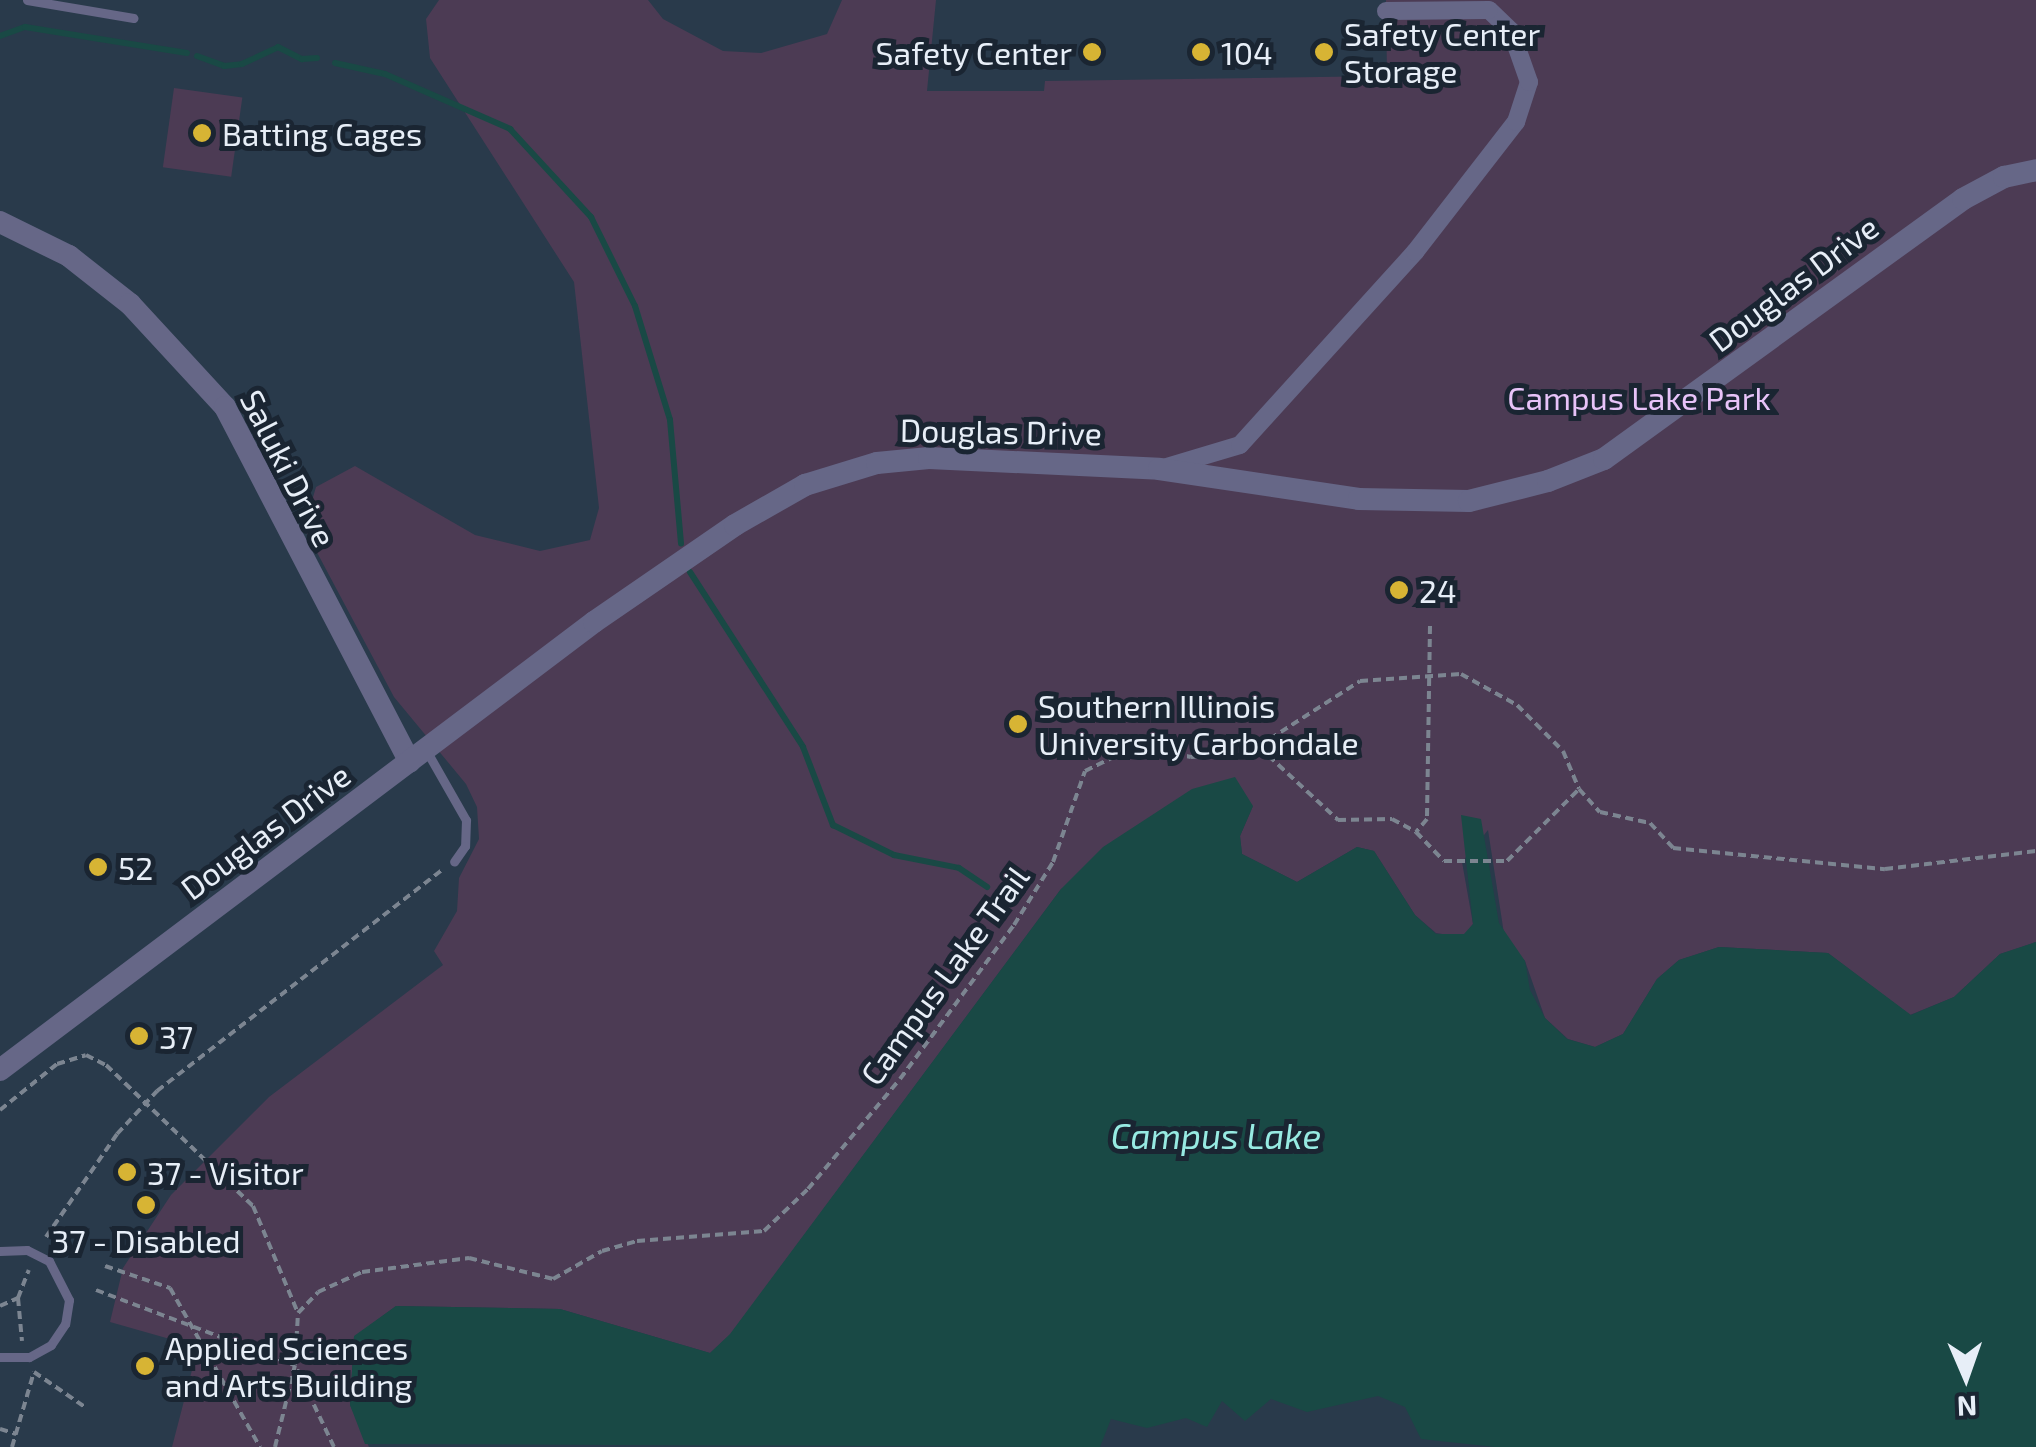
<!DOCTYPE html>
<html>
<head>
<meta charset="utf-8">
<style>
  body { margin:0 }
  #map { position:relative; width:2036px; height:1447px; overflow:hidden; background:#242f3c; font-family:"Exo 2",sans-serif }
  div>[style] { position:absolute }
  .built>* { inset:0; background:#293a4b; transform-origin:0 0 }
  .green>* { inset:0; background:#4c3b54; transform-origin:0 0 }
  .water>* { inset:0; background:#194945 }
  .stream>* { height:6px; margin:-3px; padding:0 3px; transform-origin:3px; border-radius:3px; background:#194945 }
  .path>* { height:4px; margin-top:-2px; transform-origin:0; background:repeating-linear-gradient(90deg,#7c8591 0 8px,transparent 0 13px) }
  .service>* { height:9px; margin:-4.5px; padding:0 4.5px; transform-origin:4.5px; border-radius:4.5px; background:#666787 }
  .minor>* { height:18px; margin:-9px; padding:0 9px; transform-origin:9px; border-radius:9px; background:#666787 }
  .tertiary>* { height:22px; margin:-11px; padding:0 11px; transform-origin:11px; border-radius:11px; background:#666787 }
  .dots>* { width:28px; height:28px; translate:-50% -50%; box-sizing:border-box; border:5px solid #1a2532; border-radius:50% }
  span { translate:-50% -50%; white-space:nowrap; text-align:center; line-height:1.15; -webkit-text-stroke:10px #1a2532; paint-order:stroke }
  .poi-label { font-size:32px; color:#e7eef7 }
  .left { translate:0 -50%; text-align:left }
  .right { translate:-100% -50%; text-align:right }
  .street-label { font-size:32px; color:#e7eef7 }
  .park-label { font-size:32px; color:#e7c3f8 }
  .water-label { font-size:35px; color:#97eae2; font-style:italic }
  .north { position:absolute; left:1916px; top:1327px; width:100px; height:100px; -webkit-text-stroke:8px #1a2532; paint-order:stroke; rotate:178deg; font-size:28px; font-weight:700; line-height:40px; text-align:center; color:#e7eef7 }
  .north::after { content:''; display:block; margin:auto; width:35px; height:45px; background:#e7eef7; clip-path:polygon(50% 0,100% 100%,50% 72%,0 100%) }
</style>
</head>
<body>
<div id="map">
  <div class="built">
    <i style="left:0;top:0;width:2036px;height:1447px"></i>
  </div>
  <div class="green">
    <i style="clip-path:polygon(439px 0,648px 0,663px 19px,723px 51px,761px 53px,827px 34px,842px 0,936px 0,927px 91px,1044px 91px,1045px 81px,1387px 76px,1386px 0,2036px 0,2036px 942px,2000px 954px,1954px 997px,1910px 1015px,1828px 953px,1719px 947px,1679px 960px,1657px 979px,1623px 1034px,1595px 1047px,1568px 1039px,1545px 1018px,1525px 961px,1505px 940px,1488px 830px,1462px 862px,1473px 924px,1465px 934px,1449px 935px,1436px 933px,1415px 915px,1374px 851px,1357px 847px,1297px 882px,1242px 854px,1240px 836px,1253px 806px,1061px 889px,730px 1335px,710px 1353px,560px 1309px,396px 1306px,354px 1337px,350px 1405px,369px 1447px,172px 1447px,198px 1347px,110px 1322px,123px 1268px,171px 1195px,269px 1097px,443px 965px,434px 951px,457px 911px,459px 878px,479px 839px,477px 807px,466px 784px,394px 697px,304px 528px,316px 487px,355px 466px,475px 535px,540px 551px,590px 540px,599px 508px,574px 282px,430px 58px,426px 19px)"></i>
    <i style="left:174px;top:88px;width:69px;height:80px;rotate:8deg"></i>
  </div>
  <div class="water">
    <i style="clip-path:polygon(1235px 777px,1253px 806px,1240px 836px,1242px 854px,1297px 882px,1357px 847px,1374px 851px,1415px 915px,1436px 934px,1464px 934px,1473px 924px,1461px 815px,1481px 819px,1499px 923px,1525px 961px,1530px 990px,1545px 1018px,1567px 1039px,1595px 1047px,1623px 1034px,1657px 979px,1679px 960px,1719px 947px,1828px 953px,1911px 1015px,1954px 997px,2000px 954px,2036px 942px,2036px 1447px,1495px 1447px,1421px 1439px,1405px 1407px,1378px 1396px,1307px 1412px,1271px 1399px,1245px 1421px,1222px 1401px,1207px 1427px,1186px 1418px,1147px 1428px,1111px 1419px,1100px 1447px,365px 1444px,350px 1405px,354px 1336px,396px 1306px,560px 1309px,710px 1353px,730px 1334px,1061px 889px,1103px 847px,1192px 789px)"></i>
  </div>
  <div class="stream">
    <i style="left:0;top:36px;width:27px;rotate:-20deg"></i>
    <i style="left:25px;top:27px;width:164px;rotate:9.1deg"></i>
    <i style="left:197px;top:56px;width:29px;rotate:20deg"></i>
    <i style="left:224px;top:66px;width:18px;rotate:-6deg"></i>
    <i style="left:242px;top:64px;width:40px;rotate:-25deg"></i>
    <i style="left:278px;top:47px;width:27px;rotate:27deg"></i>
    <i style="left:302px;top:59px;width:15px;rotate:-4deg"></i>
    <i style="left:335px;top:63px;width:51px;rotate:12.4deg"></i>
    <i style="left:385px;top:74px;width:137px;rotate:23.7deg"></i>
    <i style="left:510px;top:129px;width:120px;rotate:47.4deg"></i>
    <i style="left:591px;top:217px;width:99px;rotate:63.7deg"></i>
    <i style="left:635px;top:306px;width:119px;rotate:72.9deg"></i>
    <i style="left:670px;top:420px;width:124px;rotate:84.9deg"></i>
    <i style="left:690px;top:572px;width:208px;rotate:57.1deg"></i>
    <i style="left:803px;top:747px;width:84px;rotate:69deg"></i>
    <i style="left:833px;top:825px;width:68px;rotate:26.2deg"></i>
    <i style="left:894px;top:855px;width:66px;rotate:11.3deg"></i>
    <i style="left:959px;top:868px;width:34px;rotate:34deg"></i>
  </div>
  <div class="path">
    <i style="left:1430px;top:626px;width:193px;rotate:90.9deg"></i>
    <i style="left:1427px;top:819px;width:17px;rotate:130deg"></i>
    <i style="left:1416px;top:832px;width:40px;rotate:46deg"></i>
    <i style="left:1444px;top:861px;width:63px"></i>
    <i style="left:1507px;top:861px;width:100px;rotate:-45deg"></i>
    <i style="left:1259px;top:747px;width:108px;rotate:42.7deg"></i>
    <i style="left:1338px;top:820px;width:54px;rotate:-1.1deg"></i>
    <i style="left:1392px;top:819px;width:27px;rotate:28deg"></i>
    <i style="left:0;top:1110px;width:73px;rotate:-38.9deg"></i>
    <i style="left:57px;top:1064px;width:30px;rotate:-17deg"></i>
    <i style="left:86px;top:1055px;width:22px;rotate:27deg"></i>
    <i style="left:106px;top:1065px;width:204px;rotate:43.8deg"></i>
    <i style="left:253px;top:1206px;width:116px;rotate:67.2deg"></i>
    <i style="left:46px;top:1237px;width:125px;rotate:-55.4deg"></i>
    <i style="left:117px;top:1134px;width:59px;rotate:-47.1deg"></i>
    <i style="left:157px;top:1091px;width:361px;rotate:-37.8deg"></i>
    <i style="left:105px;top:1266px;width:69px;rotate:18.7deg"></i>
    <i style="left:170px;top:1288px;width:183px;rotate:60.5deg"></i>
    <i style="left:96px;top:1290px;width:213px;rotate:20.7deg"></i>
    <i style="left:18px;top:1298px;width:43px;rotate:84.7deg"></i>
    <i style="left:0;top:1306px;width:20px;rotate:-24deg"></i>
    <i style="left:18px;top:1298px;width:30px;rotate:-69deg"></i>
    <i style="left:0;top:1429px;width:17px;rotate:17deg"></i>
    <i style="left:12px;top:1447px;width:78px;rotate:-73.7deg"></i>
    <i style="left:34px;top:1372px;width:62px;rotate:34.5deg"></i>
    <i style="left:275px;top:1447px;width:84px;rotate:-76.3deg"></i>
    <i style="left:334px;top:1447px;width:91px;rotate:-115.4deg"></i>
    <i style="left:295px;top:1365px;width:52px;rotate:-86.7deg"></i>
    <i style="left:298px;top:1313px;width:29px;rotate:-46deg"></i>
    <i style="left:318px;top:1292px;width:48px;rotate:-24.4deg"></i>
    <i style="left:362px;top:1272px;width:108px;rotate:-7.5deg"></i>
    <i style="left:469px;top:1258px;width:87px;rotate:14deg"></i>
    <i style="left:553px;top:1279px;width:56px;rotate:-29.7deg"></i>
    <i style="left:602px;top:1251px;width:36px;rotate:-16deg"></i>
    <i style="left:637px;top:1241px;width:127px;rotate:-4.5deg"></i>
    <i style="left:764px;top:1231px;width:61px;rotate:-43.7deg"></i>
    <i style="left:808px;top:1189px;width:143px;rotate:-50.1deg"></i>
    <i style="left:900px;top:1079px;width:192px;rotate:-53.5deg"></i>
    <i style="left:1014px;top:925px;width:74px;rotate:-58.2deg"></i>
    <i style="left:1053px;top:862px;width:96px;rotate:-70.6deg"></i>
    <i style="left:1085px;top:771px;width:57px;rotate:-26.1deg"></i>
    <i style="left:1136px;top:746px;width:56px;rotate:11.3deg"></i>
    <i style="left:1191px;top:757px;width:57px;rotate:-4deg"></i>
    <i style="left:1248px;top:753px;width:133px;rotate:-32.7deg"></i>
    <i style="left:1360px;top:681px;width:101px;rotate:-4deg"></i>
    <i style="left:1461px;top:674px;width:64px;rotate:29deg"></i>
    <i style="left:1517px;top:705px;width:65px;rotate:45deg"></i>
    <i style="left:1563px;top:751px;width:41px;rotate:67.2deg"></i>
    <i style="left:1579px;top:789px;width:31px;rotate:48deg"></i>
    <i style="left:1600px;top:812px;width:51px;rotate:12.4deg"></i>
    <i style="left:1650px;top:823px;width:34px;rotate:47deg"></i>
    <i style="left:1673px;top:848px;width:213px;rotate:5.7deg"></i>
    <i style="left:1885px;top:869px;width:152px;rotate:-6.8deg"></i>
  </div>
  <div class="service">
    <i style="left:27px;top:0;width:108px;rotate:9.6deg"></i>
    <i style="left:426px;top:750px;width:81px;rotate:60.3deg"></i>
    <i style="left:466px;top:820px;width:26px;rotate:92deg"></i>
    <i style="left:465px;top:846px;width:19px;rotate:125deg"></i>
    <i style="left:0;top:1251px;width:27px;rotate:-2deg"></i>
    <i style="left:27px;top:1250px;width:25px;rotate:27deg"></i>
    <i style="left:49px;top:1261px;width:44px;rotate:62.9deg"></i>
    <i style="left:69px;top:1300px;width:24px;rotate:99deg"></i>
    <i style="left:65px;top:1324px;width:25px;rotate:124deg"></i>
    <i style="left:51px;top:1345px;width:25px;rotate:151deg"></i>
    <i style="left:29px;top:1357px;width:29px;rotate:180deg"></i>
  </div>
  <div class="minor">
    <i style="left:1163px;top:468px;width:80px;rotate:-16.6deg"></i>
    <i style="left:1240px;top:445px;width:261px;rotate:-47.8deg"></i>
    <i style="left:1415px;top:252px;width:165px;rotate:-52.2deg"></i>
    <i style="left:1516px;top:122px;width:42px;rotate:-72deg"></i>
    <i style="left:1529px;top:82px;width:54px;rotate:-109.4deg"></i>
    <i style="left:1511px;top:31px;width:30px;rotate:-136deg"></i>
    <i style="left:1489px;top:10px;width:103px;rotate:179.4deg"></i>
  </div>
  <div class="tertiary">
    <i style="left:0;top:222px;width:77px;rotate:26.2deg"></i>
    <i style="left:69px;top:256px;width:78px;rotate:38.2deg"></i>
    <i style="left:130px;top:304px;width:140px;rotate:47.3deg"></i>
    <i style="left:225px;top:407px;width:400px;rotate:62.5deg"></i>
    <i style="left:0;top:1070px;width:744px;rotate:-37.02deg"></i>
    <i style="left:594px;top:622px;width:171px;rotate:-34.5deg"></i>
    <i style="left:735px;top:525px;width:81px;rotate:-29.7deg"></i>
    <i style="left:805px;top:485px;width:75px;rotate:-17deg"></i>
    <i style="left:877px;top:463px;width:52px;rotate:-5.5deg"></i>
    <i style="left:929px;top:458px;width:230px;rotate:2.7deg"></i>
    <i style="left:1159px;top:469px;width:202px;rotate:8.5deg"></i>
    <i style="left:1359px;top:499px;width:110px;rotate:1deg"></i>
    <i style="left:1469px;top:501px;width:81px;rotate:-14.2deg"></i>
    <i style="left:1548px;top:481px;width:60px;rotate:-21.4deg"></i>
    <i style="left:1604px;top:459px;width:443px;rotate:-35.9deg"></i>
    <i style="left:1963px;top:199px;width:47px;rotate:-28.2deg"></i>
    <i style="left:2004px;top:177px;width:33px;rotate:-12deg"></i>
  </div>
  <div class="dots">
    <i style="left:1092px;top:52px;background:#d7b434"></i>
    <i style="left:1201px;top:52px;background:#d7b434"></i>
    <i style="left:1324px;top:52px;background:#d7b434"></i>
    <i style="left:202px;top:133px;background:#d7b434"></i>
    <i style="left:1399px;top:590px;background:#d7b434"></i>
    <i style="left:1018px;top:724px;background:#d7b434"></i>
    <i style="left:98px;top:867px;background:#d7b434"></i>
    <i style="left:139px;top:1036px;background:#d7b434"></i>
    <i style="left:127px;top:1172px;background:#d7b434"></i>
    <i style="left:146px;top:1205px;background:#d7b434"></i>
    <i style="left:145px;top:1366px;background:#d7b434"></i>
  </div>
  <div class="poi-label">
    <span class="left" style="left:1344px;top:52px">Safety Center<br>Storage</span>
    <span class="right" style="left:1072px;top:52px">Safety Center</span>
    <span class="left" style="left:1221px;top:52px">104</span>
    <span class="left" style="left:222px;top:133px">Batting Cages</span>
    <span class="left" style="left:1419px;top:590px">24</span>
    <span class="left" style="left:1038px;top:724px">Southern Illinois<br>University Carbondale</span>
    <span class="left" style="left:118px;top:867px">52</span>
    <span class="left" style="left:159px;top:1036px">37</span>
    <span class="left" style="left:147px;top:1172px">37 - Visitor</span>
    <span style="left:146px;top:1240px">37 - Disabled</span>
    <span class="left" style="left:165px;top:1366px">Applied Sciences<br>and Arts Building</span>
  </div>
  <div class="street-label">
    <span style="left:1793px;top:283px;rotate:-37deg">Douglas Drive</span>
    <span style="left:1001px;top:431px;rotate:1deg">Douglas Drive</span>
    <span style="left:289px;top:468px;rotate:63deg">Saluki Drive</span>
    <span style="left:265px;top:831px;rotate:-37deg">Douglas Drive</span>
    <span style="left:944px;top:975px;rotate:-54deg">Campus Lake Trail</span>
  </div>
  <div class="park-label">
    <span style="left:1639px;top:397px">Campus Lake Park</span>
  </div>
  <div class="water-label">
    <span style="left:1216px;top:1135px">Campus Lake</span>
  </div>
  <div class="north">N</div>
</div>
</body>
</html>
